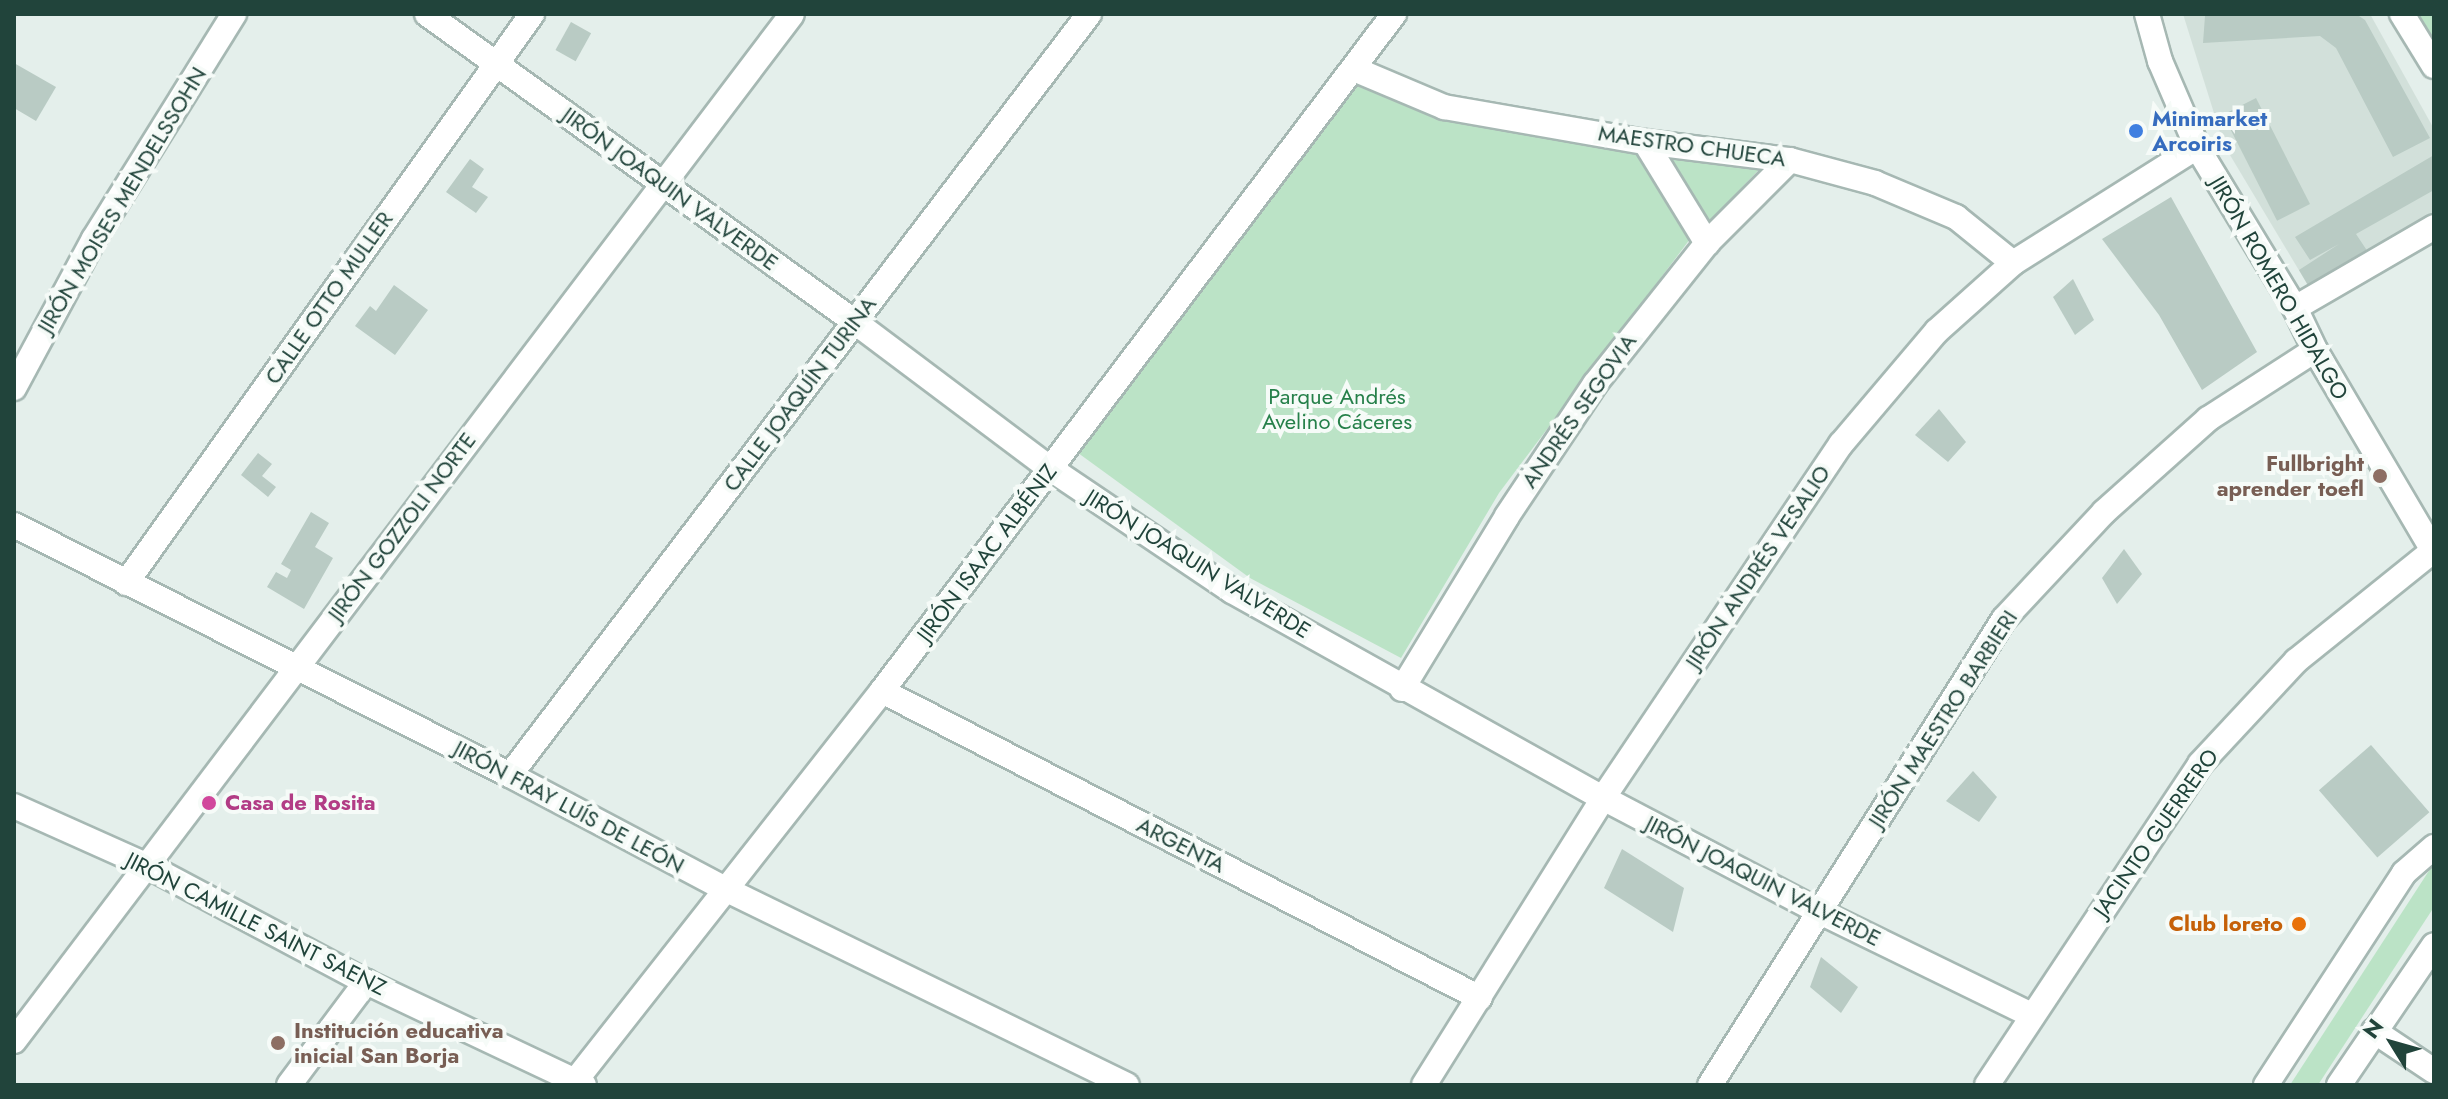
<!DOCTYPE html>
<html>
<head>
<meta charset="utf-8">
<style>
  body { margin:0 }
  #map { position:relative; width:2448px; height:1099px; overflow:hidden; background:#e4efeb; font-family:Jost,sans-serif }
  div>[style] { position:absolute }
  .built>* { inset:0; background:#d2e0da }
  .green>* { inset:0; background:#bbe3c6 }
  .building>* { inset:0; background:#b9cbc4; transform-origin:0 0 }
  .roads { filter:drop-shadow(2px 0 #a6b8b3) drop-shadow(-2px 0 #a6b8b3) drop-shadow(0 2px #a6b8b3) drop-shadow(0 -2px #a6b8b3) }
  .minor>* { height:24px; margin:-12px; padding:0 12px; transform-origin:12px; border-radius:12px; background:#fff }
  .dots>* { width:22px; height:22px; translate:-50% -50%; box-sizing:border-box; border:4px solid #f6fbf8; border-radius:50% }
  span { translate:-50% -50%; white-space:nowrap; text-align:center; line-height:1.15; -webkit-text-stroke:8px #f6fbf8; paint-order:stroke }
  .shop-label { font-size:22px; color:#366cbe; font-weight:700 }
  .left { translate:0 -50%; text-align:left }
  .street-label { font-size:22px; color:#21443b }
  .park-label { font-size:22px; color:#26804a }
  .education-label { font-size:22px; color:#785e54; font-weight:700 }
  .right { translate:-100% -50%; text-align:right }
  .hotel-label { font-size:22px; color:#b23c85; font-weight:700 }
  .food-label { font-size:22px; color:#c56008; font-weight:700 }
  .frame { position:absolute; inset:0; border:16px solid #21443b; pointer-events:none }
  .north { position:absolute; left:2352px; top:1003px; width:80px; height:80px; -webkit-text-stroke:6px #f6fbf8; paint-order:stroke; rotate:307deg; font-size:22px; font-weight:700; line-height:32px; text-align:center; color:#21443b }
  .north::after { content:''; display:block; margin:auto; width:28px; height:36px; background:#21443b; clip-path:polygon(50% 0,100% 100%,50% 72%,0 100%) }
</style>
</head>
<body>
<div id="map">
  <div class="built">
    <i style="clip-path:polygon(2183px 14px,2370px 14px,2434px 129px,2434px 214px,2309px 287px,2224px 145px)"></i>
  </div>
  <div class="green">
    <i style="clip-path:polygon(2412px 14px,2434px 14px,2434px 46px)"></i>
    <i style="clip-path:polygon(1356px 79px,1640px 149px,1693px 235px,1499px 493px,1401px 658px,1250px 578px,1074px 450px)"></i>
    <i style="clip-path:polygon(1658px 149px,1771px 157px,1707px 224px)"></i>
    <i style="clip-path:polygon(2434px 863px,2434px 907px,2318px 1085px,2290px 1085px)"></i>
  </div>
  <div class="building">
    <i style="clip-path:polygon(2217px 14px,2356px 14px,2365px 20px,2430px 138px,2393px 157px,2336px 48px,2320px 36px,2203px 43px,2205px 16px)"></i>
    <i style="left:571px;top:22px;width:23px;height:32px;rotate:29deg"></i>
    <i style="clip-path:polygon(14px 63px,56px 87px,36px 121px,14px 108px)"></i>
    <i style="left:2256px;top:98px;width:119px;height:37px;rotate:63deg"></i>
    <i style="clip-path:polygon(2434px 155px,2434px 190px,2356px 234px,2368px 252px,2309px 287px,2299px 270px,2339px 244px,2310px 260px,2295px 237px)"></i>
    <i style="clip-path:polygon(470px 159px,484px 169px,472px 187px,488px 197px,476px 213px,446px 192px)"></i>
    <i style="clip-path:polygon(2171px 197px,2257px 352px,2202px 390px,2159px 315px,2102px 239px)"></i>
    <i style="clip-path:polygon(2073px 279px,2094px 320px,2075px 335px,2053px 297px)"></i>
    <i style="clip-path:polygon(394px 285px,428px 310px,395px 355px,355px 326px,370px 306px,376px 311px)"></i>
    <i style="clip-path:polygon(1939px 409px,1966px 442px,1948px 462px,1915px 435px)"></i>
    <i style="clip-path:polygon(258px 453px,272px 464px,262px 476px,276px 487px,268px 497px,241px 475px)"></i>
    <i style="clip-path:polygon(311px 512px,329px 523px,315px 547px,333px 558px,304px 609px,267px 587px,276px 572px,287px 578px,291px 570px,281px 564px)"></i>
    <i style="clip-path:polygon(2124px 549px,2142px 574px,2117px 604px,2102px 578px)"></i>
    <i style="left:2371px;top:745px;width:89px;height:69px;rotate:49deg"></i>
    <i style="clip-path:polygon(1973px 771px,1997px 797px,1979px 822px,1946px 801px)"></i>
    <i style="clip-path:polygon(1622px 849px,1684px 888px,1673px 932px,1604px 888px)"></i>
    <i style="clip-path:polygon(1821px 957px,1858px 987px,1841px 1013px,1810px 987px)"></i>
  </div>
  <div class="roads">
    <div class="minor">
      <i style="left:427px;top:14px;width:527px;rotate:35.74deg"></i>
      <i style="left:855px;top:322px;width:245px;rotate:36.9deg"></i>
      <i style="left:1051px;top:469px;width:218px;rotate:34deg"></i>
      <i style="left:1232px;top:591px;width:425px;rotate:29.2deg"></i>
      <i style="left:1603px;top:798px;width:243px;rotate:27.7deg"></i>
      <i style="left:1818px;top:911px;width:237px;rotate:26deg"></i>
      <i style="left:2147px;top:14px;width:49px;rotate:74.5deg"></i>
      <i style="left:2160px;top:61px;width:94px;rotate:66.7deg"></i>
      <i style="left:2197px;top:147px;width:188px;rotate:58.7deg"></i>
      <i style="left:2295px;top:308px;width:47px;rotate:64.5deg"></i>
      <i style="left:2315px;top:350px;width:234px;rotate:59.5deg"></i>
      <i style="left:2402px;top:14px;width:61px;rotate:58.4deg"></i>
      <i style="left:1354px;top:69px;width:98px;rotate:22.9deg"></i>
      <i style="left:1444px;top:107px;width:204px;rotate:9.9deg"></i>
      <i style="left:1645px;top:142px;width:146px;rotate:7.1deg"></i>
      <i style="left:1790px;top:160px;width:88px;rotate:15.1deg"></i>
      <i style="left:1875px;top:183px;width:88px;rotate:22.8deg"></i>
      <i style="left:1956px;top:217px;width:73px;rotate:38.9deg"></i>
      <i style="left:1645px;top:142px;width:119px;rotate:58.5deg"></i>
      <i style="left:2295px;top:308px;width:161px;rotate:-30.2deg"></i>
      <i style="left:14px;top:388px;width:169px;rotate:-61.8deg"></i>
      <i style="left:94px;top:239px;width:265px;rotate:-58.1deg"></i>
      <i style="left:14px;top:525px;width:555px;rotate:26.75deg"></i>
      <i style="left:510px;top:775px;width:243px;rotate:27.9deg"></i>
      <i style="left:725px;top:889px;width:447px;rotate:26deg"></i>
      <i style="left:126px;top:583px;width:699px;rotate:-54.49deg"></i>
      <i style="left:1402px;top:689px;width:202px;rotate:-58.7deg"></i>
      <i style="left:1507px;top:516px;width:159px;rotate:-56.3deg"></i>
      <i style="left:1595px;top:384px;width:180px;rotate:-51.5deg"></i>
      <i style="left:1707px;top:243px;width:117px;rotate:-45deg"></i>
      <i style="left:882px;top:691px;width:672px;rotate:27.17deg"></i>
      <i style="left:510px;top:775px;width:956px;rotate:-52.73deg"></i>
      <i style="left:14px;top:806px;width:145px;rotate:24.1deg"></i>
      <i style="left:146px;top:865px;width:249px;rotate:28deg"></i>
      <i style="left:366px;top:982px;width:241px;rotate:25.3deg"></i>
      <i style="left:2374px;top:1031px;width:72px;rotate:33.7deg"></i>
      <i style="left:14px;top:1041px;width:1288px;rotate:-52.85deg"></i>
      <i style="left:289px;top:1085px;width:129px;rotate:-53.2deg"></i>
      <i style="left:572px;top:1085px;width:501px;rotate:-51.8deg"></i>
      <i style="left:882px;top:691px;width:849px;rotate:-52.9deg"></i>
      <i style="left:1424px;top:1085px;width:338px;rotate:-58deg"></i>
      <i style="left:1603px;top:798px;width:427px;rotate:-56.1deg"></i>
      <i style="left:1841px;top:444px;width:148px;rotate:-49.7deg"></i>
      <i style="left:1937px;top:331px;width:102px;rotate:-41.8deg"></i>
      <i style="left:2013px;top:263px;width:218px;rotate:-32.2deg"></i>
      <i style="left:1710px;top:1085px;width:551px;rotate:-57.75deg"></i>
      <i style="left:2004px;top:619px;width:146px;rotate:-46.9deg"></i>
      <i style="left:2104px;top:512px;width:140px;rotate:-41.8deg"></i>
      <i style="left:2208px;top:419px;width:127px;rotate:-32.8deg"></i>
      <i style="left:1987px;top:1085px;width:385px;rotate:-56.4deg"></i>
      <i style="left:2200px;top:764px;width:141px;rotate:-47deg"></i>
      <i style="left:2296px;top:661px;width:176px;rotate:-38.8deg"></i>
      <i style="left:2266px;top:1085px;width:253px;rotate:-56.9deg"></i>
      <i style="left:2404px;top:873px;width:40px;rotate:-41deg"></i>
      <i style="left:2339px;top:1085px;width:169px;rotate:-55.8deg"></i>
    </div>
  </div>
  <div class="dots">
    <i style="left:2136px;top:131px;background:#3f7fe0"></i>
    <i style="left:2380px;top:476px;background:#8d6e63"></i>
    <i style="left:209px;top:803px;background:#d1479c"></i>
    <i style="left:2299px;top:924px;background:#e8710a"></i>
    <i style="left:278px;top:1043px;background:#8d6e63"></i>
  </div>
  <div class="shop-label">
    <span class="left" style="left:2152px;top:131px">Minimarket<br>Arcoiris</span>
  </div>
  <div class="street-label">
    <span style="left:1692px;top:146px;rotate:8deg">MAESTRO CHUECA</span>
    <span style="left:670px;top:189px;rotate:36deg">JIRÓN JOAQUIN VALVERDE</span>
    <span style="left:122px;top:200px;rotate:-59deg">JIRÓN MOISES MENDELSSOHN</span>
    <span style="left:2279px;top:288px;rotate:60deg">JIRÓN ROMERO HIDALGO</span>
    <span style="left:329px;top:298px;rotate:-55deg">CALLE OTTO MULLER</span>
    <span style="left:800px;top:394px;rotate:-53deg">CALLE JOAQUÍN TURINA</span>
    <span style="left:1579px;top:411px;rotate:-55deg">ANDRÉS SEGOVIA</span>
    <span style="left:402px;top:527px;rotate:-53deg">JIRÓN GOZZOLI NORTE</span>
    <span style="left:987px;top:553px;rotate:-53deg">JIRÓN ISAAC ALBÉNIZ</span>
    <span style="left:1198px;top:564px;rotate:32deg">JIRÓN JOAQUIN VALVERDE</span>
    <span style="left:1758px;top:567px;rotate:-56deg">JIRÓN ANDRÉS VESALIO</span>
    <span style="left:1943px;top:719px;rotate:-57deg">JIRÓN MAESTRO BARBIERI</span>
    <span style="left:569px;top:807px;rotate:28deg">JIRÓN FRAY LUÍS DE LEÓN</span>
    <span style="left:2156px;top:833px;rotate:-55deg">JACINTO GUERRERO</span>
    <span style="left:1181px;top:845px;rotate:27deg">ARGENTA</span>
    <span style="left:1763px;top:881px;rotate:27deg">JIRÓN JOAQUIN VALVERDE</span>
    <span style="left:256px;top:924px;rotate:27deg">JIRÓN CAMILLE SAINT SAENZ</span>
  </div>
  <div class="park-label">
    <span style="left:1337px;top:409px">Parque Andrés<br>Avelino Cáceres</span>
  </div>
  <div class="education-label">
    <span class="right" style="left:2364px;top:476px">Fullbright<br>aprender toefl</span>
    <span class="left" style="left:294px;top:1043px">Institución educativa<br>inicial San Borja</span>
  </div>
  <div class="hotel-label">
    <span class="left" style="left:225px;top:803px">Casa de Rosita</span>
  </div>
  <div class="food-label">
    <span class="right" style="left:2283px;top:924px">Club loreto</span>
  </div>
  <div class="frame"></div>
  <div class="north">N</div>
</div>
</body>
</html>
